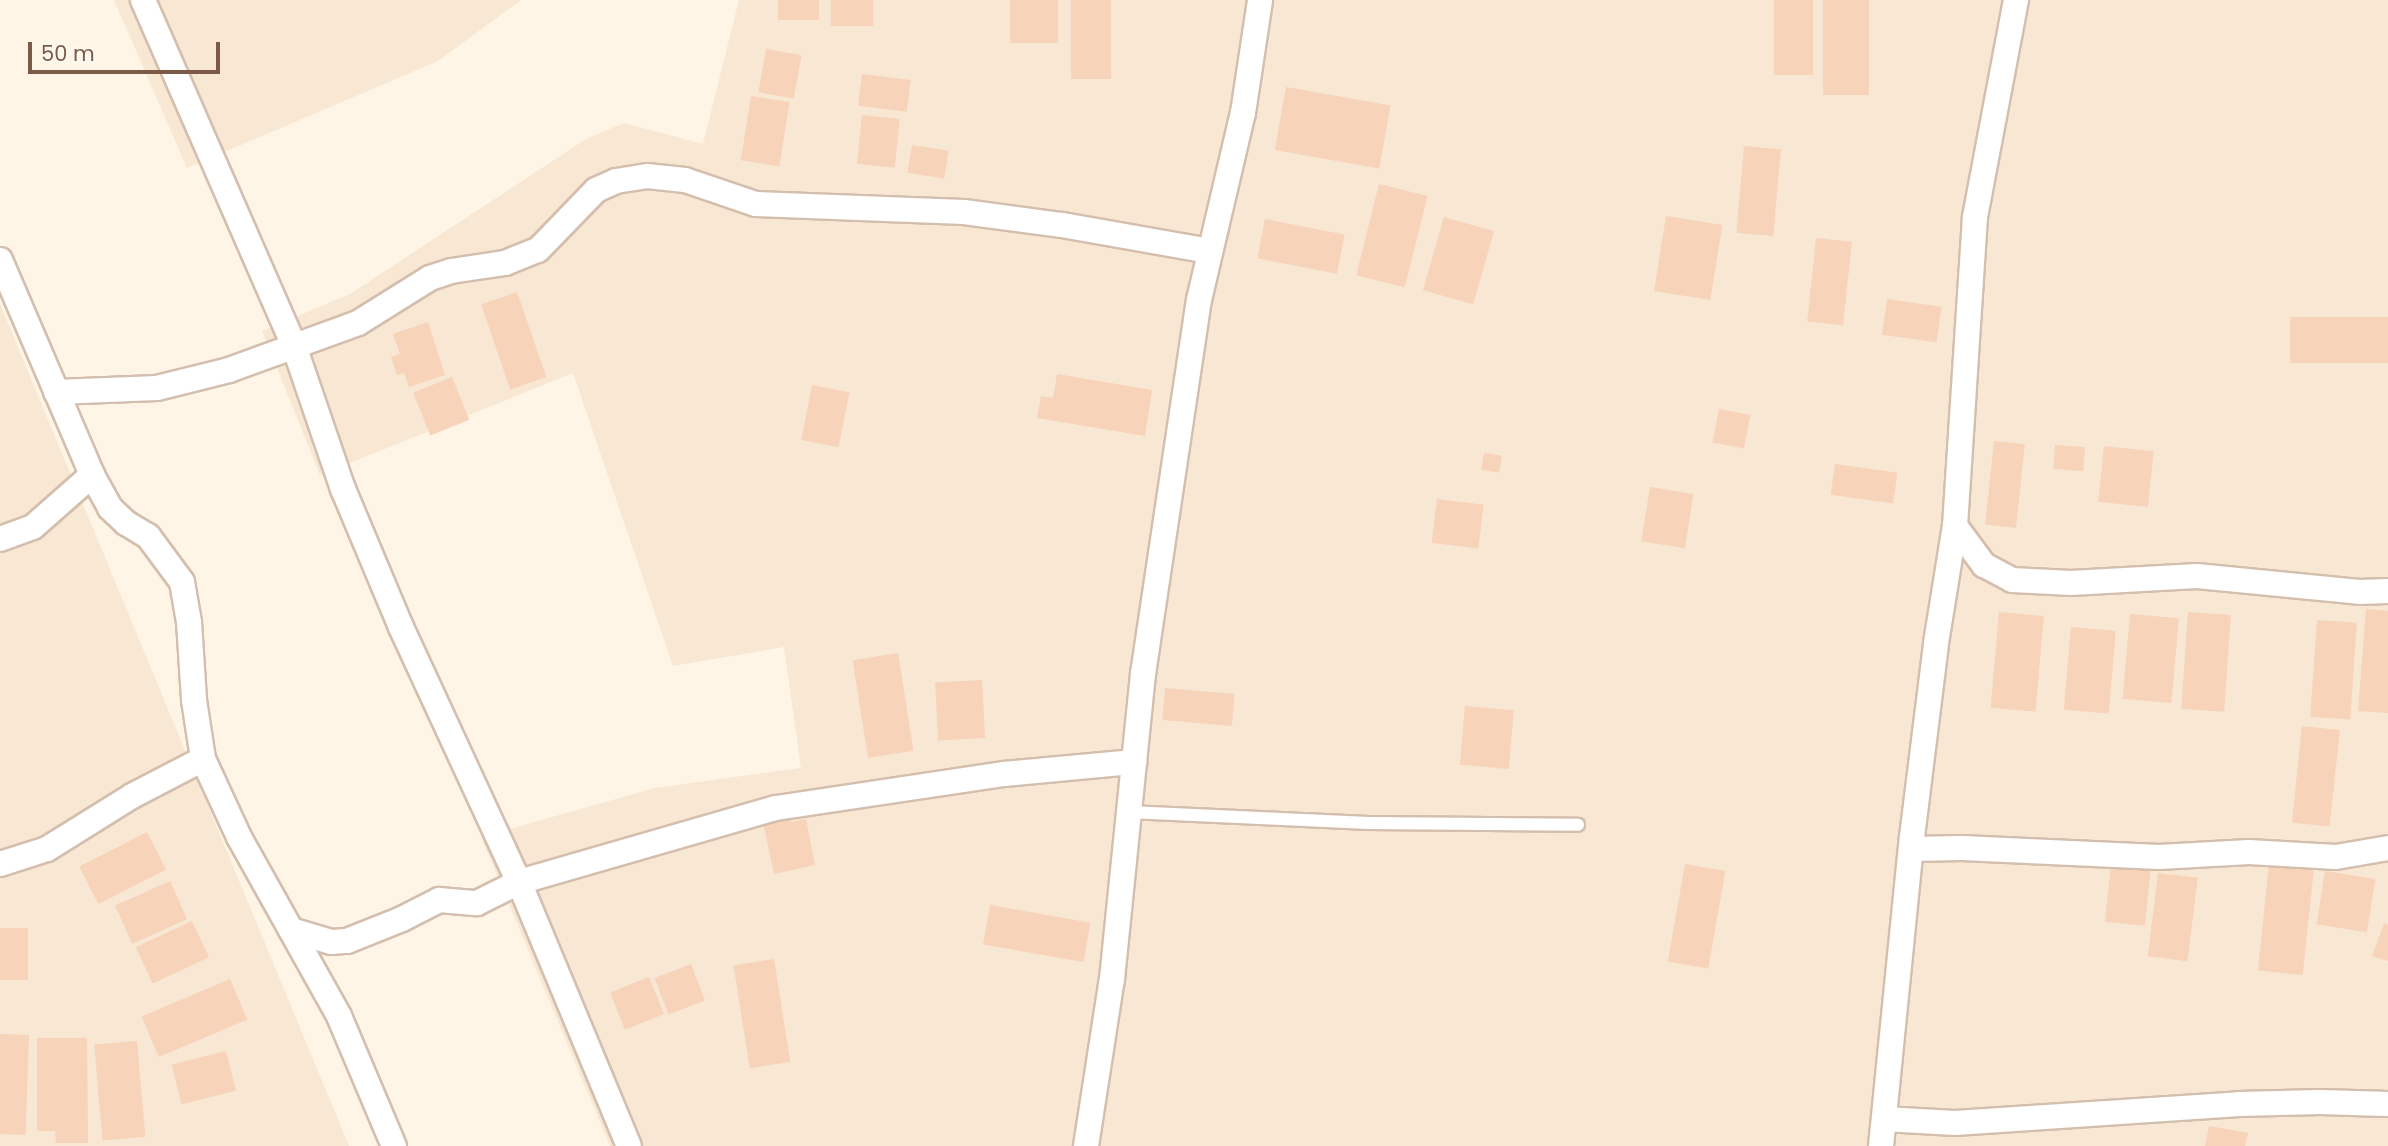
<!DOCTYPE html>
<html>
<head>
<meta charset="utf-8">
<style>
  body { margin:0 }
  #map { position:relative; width:2388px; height:1146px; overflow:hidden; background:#fef5e6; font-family:Poppins,sans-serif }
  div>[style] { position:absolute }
  .residential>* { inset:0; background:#f7e7d3 }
  .building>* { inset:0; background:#f7d3ba; transform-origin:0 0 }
  .roads { filter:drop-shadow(2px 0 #d4bead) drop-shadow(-2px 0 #d4bead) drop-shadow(0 2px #d4bead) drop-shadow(0 -2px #d4bead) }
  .service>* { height:12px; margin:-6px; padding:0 6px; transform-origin:6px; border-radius:6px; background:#fff }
  .minor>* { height:24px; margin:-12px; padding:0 12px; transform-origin:12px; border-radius:12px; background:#fff }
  span { translate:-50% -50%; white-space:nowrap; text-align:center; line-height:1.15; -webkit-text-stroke:5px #fff8ee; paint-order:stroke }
  .scale { position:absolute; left:28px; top:42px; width:192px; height:32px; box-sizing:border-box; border:4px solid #7b5a47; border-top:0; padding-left:9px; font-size:21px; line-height:24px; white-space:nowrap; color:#7b5a47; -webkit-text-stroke:5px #fff8ee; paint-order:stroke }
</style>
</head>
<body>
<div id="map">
  <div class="residential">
    <i style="clip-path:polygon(114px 0,521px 0,438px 61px,187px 168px)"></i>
    <i style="clip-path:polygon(739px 0,2388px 0,2388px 1146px,610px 1146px,481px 837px,655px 788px,801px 768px,784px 647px,673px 666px,573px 373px,320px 475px,262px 331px,350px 294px,586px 139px,624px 123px,703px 144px)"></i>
    <i style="clip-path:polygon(0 304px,349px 1146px,0 1146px)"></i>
  </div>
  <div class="building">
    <i style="left:778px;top:0;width:41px;height:20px"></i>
    <i style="left:831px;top:0;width:42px;height:26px"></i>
    <i style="left:1010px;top:0;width:48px;height:43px"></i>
    <i style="left:1071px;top:0;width:40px;height:79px"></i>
    <i style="left:1774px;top:0;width:39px;height:75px"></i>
    <i style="left:1823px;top:0;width:46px;height:95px"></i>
    <i style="left:766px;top:49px;width:36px;height:44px;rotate:10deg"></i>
    <i style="left:862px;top:74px;width:49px;height:32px;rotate:7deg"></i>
    <i style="left:1286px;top:87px;width:106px;height:64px;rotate:10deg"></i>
    <i style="left:751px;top:96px;width:39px;height:65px;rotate:9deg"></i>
    <i style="left:862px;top:115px;width:38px;height:49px;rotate:6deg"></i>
    <i style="left:912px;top:145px;width:37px;height:28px;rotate:9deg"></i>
    <i style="left:1744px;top:146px;width:37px;height:87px;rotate:5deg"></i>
    <i style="left:1379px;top:184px;width:50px;height:94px;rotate:14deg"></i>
    <i style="left:1666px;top:216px;width:57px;height:76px;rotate:9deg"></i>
    <i style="left:1444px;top:217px;width:52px;height:76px;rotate:16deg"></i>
    <i style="left:1265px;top:219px;width:81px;height:40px;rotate:11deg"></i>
    <i style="left:1816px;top:238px;width:36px;height:84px;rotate:6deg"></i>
    <i style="left:517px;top:292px;width:90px;height:38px;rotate:71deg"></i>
    <i style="left:1887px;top:299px;width:55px;height:36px;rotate:8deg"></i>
    <i style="left:2290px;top:317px;width:98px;height:46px"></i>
    <i style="clip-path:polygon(428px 322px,445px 375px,409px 387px,404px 373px,397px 375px,391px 357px,400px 354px,393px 334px)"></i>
    <i style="clip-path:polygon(1057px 374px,1152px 390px,1145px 436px,1037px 418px,1041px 396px,1053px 398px)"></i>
    <i style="left:452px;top:377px;width:46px;height:42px;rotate:68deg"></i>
    <i style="left:812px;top:385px;width:38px;height:56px;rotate:11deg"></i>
    <i style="left:1719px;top:409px;width:32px;height:34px;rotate:11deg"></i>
    <i style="left:1994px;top:441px;width:31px;height:84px;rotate:6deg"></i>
    <i style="left:2055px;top:445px;width:30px;height:24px;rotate:4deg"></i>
    <i style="left:2104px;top:446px;width:50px;height:56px;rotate:6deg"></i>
    <i style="left:1484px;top:453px;width:18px;height:17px;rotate:9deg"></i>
    <i style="left:1835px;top:464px;width:63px;height:31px;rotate:8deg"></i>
    <i style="left:1650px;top:487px;width:44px;height:55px;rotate:9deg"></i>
    <i style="left:1437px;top:499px;width:47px;height:44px;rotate:7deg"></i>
    <i style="clip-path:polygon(2366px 609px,2388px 611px,2388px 713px,2358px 711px)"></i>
    <i style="left:1999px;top:612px;width:45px;height:96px;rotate:5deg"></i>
    <i style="left:2188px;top:612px;width:43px;height:97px;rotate:4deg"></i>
    <i style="left:2130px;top:614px;width:49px;height:85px;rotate:5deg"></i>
    <i style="left:2317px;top:620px;width:40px;height:97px;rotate:4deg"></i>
    <i style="left:2071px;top:627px;width:45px;height:83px;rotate:5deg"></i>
    <i style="left:898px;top:653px;width:99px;height:46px;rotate:81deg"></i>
    <i style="left:982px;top:680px;width:58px;height:47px;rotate:87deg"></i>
    <i style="left:1165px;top:688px;width:70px;height:32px;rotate:5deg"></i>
    <i style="left:1465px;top:706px;width:49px;height:59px;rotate:5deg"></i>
    <i style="left:2302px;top:726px;width:38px;height:97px;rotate:6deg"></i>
    <i style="clip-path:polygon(790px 816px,791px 822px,806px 819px,815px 865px,774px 874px,763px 822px)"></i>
    <i style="left:147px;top:832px;width:42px;height:76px;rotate:63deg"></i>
    <i style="left:1685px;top:864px;width:41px;height:99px;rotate:10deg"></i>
    <i style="left:2111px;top:864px;width:40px;height:58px;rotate:6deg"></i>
    <i style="left:2269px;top:865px;width:45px;height:106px;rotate:6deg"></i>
    <i style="left:2325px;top:871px;width:51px;height:54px;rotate:9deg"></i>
    <i style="left:2158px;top:873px;width:40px;height:84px;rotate:7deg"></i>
    <i style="left:170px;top:881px;width:42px;height:60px;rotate:66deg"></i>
    <i style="left:990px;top:905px;width:102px;height:40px;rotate:10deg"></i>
    <i style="left:192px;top:921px;width:40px;height:62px;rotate:65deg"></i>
    <i style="clip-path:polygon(2384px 923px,2388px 925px,2388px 961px,2372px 956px)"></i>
    <i style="left:0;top:928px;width:28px;height:52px"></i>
    <i style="left:774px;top:959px;width:104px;height:41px;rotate:81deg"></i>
    <i style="left:691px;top:964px;width:39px;height:39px;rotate:69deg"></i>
    <i style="left:649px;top:977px;width:40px;height:42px;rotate:68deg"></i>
    <i style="left:230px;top:979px;width:44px;height:96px;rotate:67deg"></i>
    <i style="left:0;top:1034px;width:29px;height:100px;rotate:2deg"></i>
    <i style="clip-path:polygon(37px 1038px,87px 1038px,88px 1143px,56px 1143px,55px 1131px,37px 1131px)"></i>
    <i style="left:137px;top:1041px;width:96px;height:43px;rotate:85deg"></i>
    <i style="left:226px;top:1051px;width:41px;height:56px;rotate:76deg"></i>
    <i style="clip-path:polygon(2209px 1126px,2248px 1133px,2245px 1146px,2205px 1146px)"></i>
  </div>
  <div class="roads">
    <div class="service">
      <i style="left:1129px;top:812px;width:240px;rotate:2.6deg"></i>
      <i style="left:1369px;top:823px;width:209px;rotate:0.5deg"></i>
    </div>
    <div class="minor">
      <i style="left:143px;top:0;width:378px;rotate:66.4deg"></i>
      <i style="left:294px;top:346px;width:151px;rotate:71.1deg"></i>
      <i style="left:343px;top:489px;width:150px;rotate:67.2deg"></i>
      <i style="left:401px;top:627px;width:281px;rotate:65.2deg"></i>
      <i style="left:519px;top:882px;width:286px;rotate:67.4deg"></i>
      <i style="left:0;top:260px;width:234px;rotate:66.8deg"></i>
      <i style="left:92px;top:475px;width:38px;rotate:61deg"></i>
      <i style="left:110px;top:508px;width:22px;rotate:43deg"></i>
      <i style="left:126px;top:523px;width:26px;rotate:31deg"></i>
      <i style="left:148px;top:536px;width:57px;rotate:53.5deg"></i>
      <i style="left:182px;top:582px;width:41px;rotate:80.1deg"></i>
      <i style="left:189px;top:622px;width:78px;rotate:86.3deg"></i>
      <i style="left:194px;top:700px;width:60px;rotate:81.3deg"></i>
      <i style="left:203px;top:759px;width:86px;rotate:65.2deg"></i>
      <i style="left:239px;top:837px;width:205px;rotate:60.8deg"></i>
      <i style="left:339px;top:1016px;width:141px;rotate:67.1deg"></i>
      <i style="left:56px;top:392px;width:101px;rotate:-2.3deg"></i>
      <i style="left:157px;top:388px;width:74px;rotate:-14deg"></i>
      <i style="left:229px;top:370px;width:137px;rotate:-20deg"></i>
      <i style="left:358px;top:323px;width:85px;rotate:-32deg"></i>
      <i style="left:430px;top:278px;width:22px;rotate:-18deg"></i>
      <i style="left:451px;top:271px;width:55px;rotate:-8.4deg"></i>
      <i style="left:505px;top:263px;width:35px;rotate:-22deg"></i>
      <i style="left:538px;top:250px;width:83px;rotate:-46deg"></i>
      <i style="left:596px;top:190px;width:22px;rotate:-24deg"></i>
      <i style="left:616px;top:181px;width:31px;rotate:-9deg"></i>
      <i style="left:647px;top:176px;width:38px;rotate:6deg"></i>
      <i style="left:685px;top:180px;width:75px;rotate:18.7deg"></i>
      <i style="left:756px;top:204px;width:208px;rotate:2.2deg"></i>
      <i style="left:964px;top:212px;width:99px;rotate:7.6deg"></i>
      <i style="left:1062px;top:225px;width:150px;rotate:10deg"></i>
      <i style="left:1955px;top:526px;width:49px;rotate:53.4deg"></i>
      <i style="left:1984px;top:565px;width:32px;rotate:28deg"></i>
      <i style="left:2012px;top:580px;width:59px;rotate:2.9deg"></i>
      <i style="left:2071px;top:583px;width:126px;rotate:-3.2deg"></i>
      <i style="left:2197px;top:576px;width:163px;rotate:5.6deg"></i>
      <i style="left:2359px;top:592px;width:29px;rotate:-2deg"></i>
      <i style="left:0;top:539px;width:35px;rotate:-20deg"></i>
      <i style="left:33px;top:527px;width:79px;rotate:-41.4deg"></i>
      <i style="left:1911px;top:849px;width:51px;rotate:-1.1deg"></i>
      <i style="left:1962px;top:848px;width:197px;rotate:2.6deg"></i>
      <i style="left:2159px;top:857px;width:90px;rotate:-3.2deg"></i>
      <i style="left:2249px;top:852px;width:87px;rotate:3.3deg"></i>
      <i style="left:2336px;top:857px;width:53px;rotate:-9.8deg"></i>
      <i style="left:0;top:864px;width:49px;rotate:-17.7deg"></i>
      <i style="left:47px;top:849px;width:100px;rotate:-31.9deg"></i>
      <i style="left:132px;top:796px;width:80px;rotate:-27.5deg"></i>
      <i style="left:291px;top:930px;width:42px;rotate:16.7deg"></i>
      <i style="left:331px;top:942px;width:16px;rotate:-4deg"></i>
      <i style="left:347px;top:941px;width:59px;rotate:-21.8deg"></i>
      <i style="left:402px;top:919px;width:42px;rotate:-27.2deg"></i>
      <i style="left:439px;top:900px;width:38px;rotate:5deg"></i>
      <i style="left:477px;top:903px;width:47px;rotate:-26.6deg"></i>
      <i style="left:519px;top:882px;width:267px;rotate:-16.1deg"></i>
      <i style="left:776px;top:808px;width:231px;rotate:-8.5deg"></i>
      <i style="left:1004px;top:774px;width:131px;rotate:-5.3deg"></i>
      <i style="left:1884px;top:1119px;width:71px;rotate:3.2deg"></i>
      <i style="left:1955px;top:1123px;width:285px;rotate:-3.8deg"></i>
      <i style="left:2239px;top:1104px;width:81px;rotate:-1.4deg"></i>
      <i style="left:2320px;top:1102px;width:68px;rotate:1.7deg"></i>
      <i style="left:1086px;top:1146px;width:169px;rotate:-81.2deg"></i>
      <i style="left:1112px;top:979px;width:307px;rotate:-84.2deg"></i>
      <i style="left:1143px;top:674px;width:378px;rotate:-81.5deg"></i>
      <i style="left:1199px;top:300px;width:192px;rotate:-76.8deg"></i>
      <i style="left:1243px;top:113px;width:114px;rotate:-81.4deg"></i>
      <i style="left:1881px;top:1146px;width:311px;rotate:-84.3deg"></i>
      <i style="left:1912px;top:837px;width:195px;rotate:-82.9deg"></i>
      <i style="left:1936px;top:643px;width:119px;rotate:-80.8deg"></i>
      <i style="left:1955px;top:526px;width:310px;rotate:-86.3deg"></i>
      <i style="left:1975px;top:217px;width:221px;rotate:-79.3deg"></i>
    </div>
  </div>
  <div class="scale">50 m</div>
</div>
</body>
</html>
